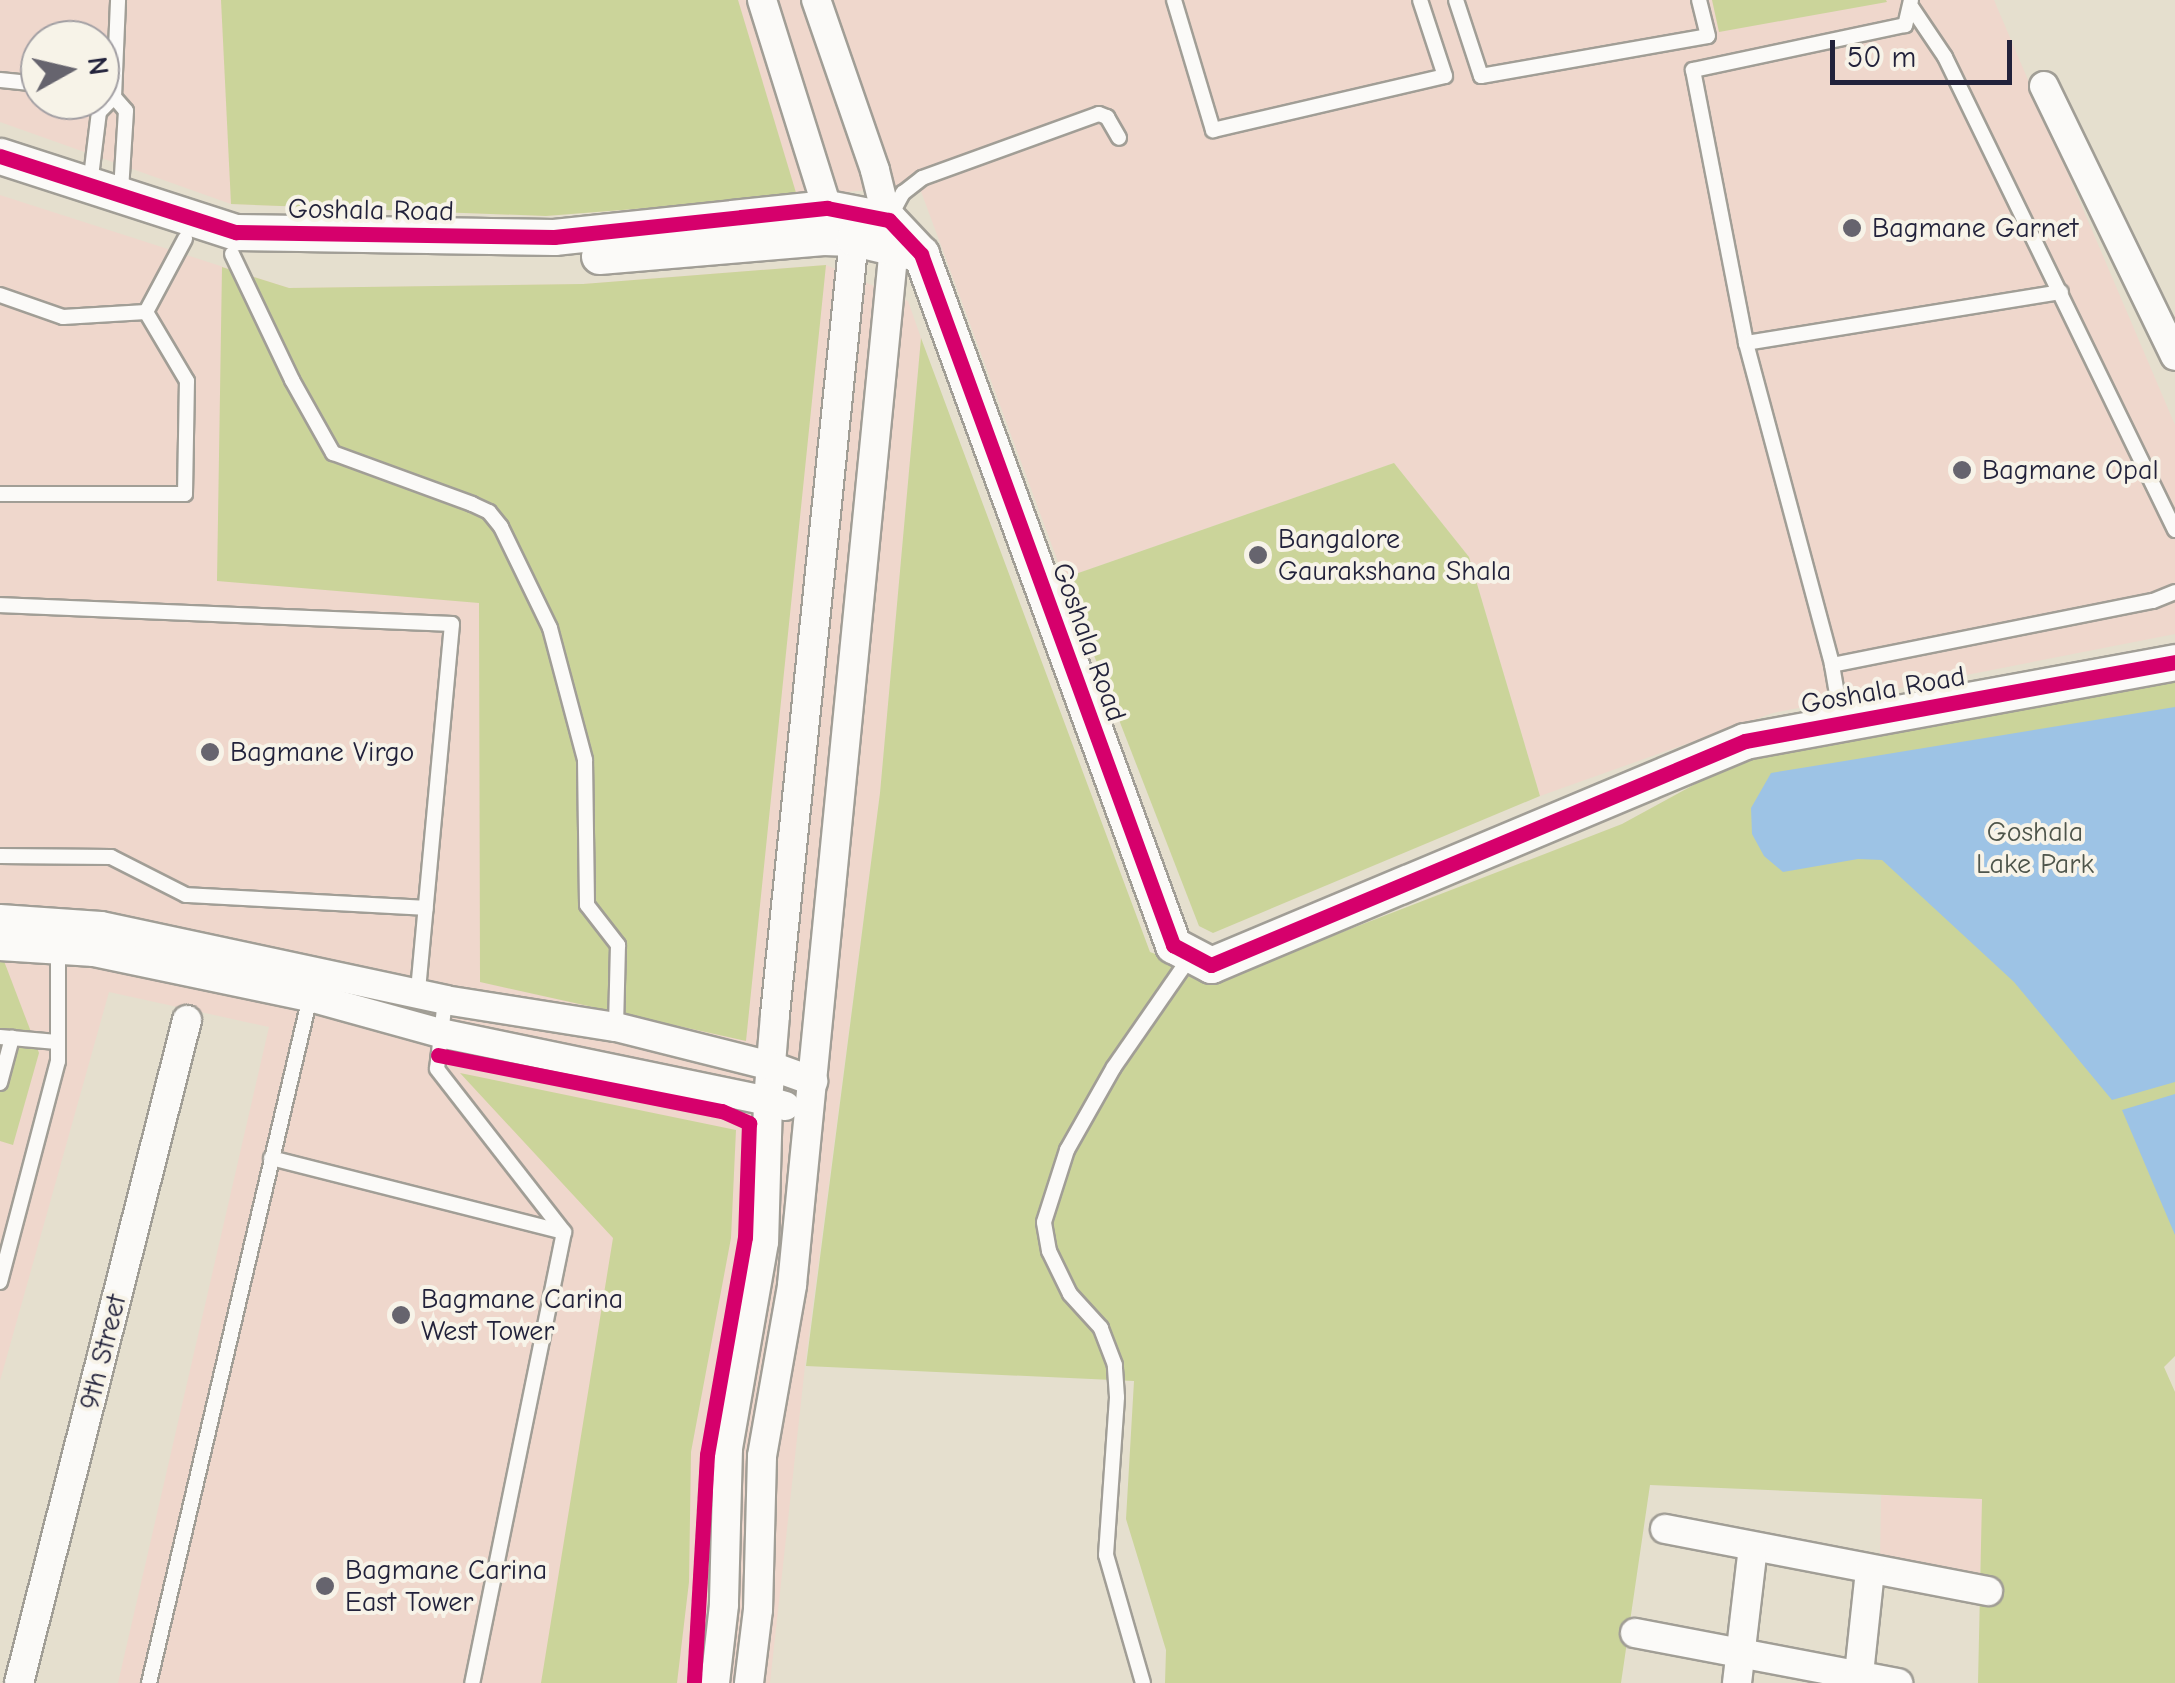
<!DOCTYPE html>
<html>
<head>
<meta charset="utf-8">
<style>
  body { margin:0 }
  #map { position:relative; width:2175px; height:1683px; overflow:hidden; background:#e5dfce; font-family:"Comic Neue",sans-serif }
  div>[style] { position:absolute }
  .built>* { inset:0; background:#efd7cc }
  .green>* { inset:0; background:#cbd49a }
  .water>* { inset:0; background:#9dc3e5 }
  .roads { filter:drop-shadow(2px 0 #a19e96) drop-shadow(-2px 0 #a19e96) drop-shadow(0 2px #a19e96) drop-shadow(0 -2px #a19e96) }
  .service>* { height:14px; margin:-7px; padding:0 7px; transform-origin:7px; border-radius:7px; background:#fbfaf8 }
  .minor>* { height:28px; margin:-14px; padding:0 14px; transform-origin:14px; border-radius:14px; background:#fbfaf8 }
  .tertiary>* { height:35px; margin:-17.5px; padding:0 17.5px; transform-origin:17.5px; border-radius:17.5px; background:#fbfaf8 }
  .cycleway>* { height:15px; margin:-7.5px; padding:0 7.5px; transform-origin:7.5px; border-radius:7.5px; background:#d6006c }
  .dots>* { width:28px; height:28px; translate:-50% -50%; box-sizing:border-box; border:5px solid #f7f3e8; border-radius:50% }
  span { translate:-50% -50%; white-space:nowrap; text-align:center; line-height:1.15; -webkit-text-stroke:8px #f7f3e8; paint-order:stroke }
  .street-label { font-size:28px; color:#22223b }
  .poi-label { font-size:28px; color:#22223b }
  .left { translate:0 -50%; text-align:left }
  .park-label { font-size:28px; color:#4e554b }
  .north { position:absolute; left:20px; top:20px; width:100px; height:100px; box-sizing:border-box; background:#f7f3e8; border:2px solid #a29fa3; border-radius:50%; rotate:82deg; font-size:28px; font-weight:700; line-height:40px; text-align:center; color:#22223b }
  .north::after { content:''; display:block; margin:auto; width:35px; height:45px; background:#66646e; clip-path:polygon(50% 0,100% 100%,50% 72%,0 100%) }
  .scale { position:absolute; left:1830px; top:40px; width:182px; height:45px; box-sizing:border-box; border:5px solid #22223b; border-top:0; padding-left:12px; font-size:30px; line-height:35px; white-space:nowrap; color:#22223b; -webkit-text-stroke:8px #f7f3e8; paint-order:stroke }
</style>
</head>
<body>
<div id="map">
  <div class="built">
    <i style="clip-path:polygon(evenodd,0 0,1994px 0,2175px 425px,2175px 634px,1773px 713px,1540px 796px,1469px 557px,1394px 463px,1064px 578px,919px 186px,546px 216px,231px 204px,0 122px,0 0,40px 40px,100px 40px,100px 100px,40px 100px,40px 40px)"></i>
    <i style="clip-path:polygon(0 195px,289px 288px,583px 284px,826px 265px,908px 301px,921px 338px,880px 793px,805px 1366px,770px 1683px,118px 1683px,269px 1027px,109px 992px,0 1381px)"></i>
    <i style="clip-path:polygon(1881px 1495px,1983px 1499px,1980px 1579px,1880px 1561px)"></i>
  </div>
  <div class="green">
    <i style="clip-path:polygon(221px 0,738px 0,797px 196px,546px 216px,231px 204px)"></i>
    <i style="clip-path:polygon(1712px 0,1886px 0,1887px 2px,1719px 32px)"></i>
    <i style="clip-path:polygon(826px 265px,746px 1041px,480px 982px,479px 603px,217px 581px,222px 267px,289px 288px,583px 284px)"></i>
    <i style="clip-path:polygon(921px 338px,1150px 952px,1221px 979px,1622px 824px,1721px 770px,1785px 749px,2175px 682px,2175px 1356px,2164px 1367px,2175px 1392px,2175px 1683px,1978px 1683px,1982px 1499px,1650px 1485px,1621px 1683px,1165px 1683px,1166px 1650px,1126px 1519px,1134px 1381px,806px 1366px,880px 793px)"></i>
    <i style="clip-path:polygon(1394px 463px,1469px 557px,1540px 796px,1213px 933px,1199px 926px,1064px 578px)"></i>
    <i style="clip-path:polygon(0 961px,4px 961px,39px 1053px,13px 1145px,0 1141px)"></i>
    <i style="clip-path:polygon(460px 1073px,736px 1130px,731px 1238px,691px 1452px,689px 1582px,677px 1683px,541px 1683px,613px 1238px)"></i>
  </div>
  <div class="water">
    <i style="clip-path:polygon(2175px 707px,2175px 1082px,2112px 1100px,2014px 982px,1882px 860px,1858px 859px,1783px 872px,1764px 856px,1752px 834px,1751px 808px,1771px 773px)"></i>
    <i style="clip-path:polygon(2175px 1094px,2175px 1235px,2122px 1110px)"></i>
  </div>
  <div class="roads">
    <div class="service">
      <i style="left:1174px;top:0;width:136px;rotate:73.3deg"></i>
      <i style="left:1213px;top:130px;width:238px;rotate:-13.1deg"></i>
      <i style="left:1445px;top:76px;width:80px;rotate:-108.2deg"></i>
      <i style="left:1456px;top:0;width:80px;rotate:71.8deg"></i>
      <i style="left:1481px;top:76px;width:230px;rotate:-10deg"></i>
      <i style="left:1708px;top:36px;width:37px;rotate:-104deg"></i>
      <i style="left:1911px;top:0;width:26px;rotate:103deg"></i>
      <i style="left:1905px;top:25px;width:217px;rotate:168deg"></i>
      <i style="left:1693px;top:70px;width:278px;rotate:79deg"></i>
      <i style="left:1746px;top:343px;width:319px;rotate:-9.2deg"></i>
      <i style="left:1912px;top:8px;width:59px;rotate:56deg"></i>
      <i style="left:1945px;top:57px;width:526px;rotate:64.07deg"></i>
      <i style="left:0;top:80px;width:40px;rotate:5.7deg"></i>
      <i style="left:114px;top:97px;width:97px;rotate:-87.6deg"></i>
      <i style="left:90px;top:185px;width:74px;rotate:-83deg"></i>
      <i style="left:99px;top:112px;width:21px;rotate:-45deg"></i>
      <i style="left:114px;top:97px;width:18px;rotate:49deg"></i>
      <i style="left:126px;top:111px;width:80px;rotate:93.6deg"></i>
      <i style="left:889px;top:219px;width:30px;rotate:-62deg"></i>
      <i style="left:903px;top:193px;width:24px;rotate:-38deg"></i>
      <i style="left:922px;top:178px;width:188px;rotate:-19.9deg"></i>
      <i style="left:1099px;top:114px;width:9px;rotate:21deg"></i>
      <i style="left:1107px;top:117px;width:24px;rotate:60deg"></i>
      <i style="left:232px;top:254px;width:140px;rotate:64.5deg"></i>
      <i style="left:292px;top:380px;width:84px;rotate:60.7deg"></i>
      <i style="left:333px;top:453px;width:148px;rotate:20.1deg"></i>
      <i style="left:472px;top:504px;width:19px;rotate:25deg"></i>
      <i style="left:489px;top:512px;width:19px;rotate:51deg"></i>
      <i style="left:501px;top:527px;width:112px;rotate:64.1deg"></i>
      <i style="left:550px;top:628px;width:137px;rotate:75.1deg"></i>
      <i style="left:585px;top:760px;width:145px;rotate:89.2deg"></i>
      <i style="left:587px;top:905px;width:51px;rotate:52.2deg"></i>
      <i style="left:618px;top:945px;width:82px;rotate:91.4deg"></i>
      <i style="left:0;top:295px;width:67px;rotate:19.2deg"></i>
      <i style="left:63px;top:317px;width:83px;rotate:-3.4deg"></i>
      <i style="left:1746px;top:343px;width:333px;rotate:75deg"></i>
      <i style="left:1832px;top:665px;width:327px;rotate:-11.3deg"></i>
      <i style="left:2153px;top:601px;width:24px;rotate:-22deg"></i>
      <i style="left:0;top:494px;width:185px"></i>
      <i style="left:185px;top:494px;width:113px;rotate:-89deg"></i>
      <i style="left:187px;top:381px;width:80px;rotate:-120.7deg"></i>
      <i style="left:146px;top:312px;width:83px;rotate:-61.9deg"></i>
      <i style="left:0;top:605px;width:452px;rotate:2.4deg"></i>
      <i style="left:452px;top:624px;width:372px;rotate:95.3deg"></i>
      <i style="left:1832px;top:665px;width:59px;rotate:80.2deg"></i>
      <i style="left:0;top:856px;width:111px;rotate:0.5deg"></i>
      <i style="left:111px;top:857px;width:84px;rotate:26.9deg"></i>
      <i style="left:186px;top:895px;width:240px;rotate:3.1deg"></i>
      <i style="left:445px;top:1000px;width:69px;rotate:96.6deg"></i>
      <i style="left:437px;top:1069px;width:207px;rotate:52.1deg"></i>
      <i style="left:564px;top:1232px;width:460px;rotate:101.5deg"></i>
      <i style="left:0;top:1037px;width:57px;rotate:5deg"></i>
      <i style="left:0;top:1083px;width:47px;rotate:-75.1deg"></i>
      <i style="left:271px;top:1158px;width:301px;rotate:14.2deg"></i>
      <i style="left:0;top:1282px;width:228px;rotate:-75.3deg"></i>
      <i style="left:58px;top:1061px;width:117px;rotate:-90deg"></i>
      <i style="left:149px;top:1683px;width:709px;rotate:-76.79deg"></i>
      <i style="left:1143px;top:1683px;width:133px;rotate:-106.1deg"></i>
      <i style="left:1106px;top:1555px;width:158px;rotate:-86deg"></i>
      <i style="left:1117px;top:1397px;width:32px;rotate:-94deg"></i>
      <i style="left:1115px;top:1365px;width:40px;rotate:-111deg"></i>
      <i style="left:1101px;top:1328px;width:46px;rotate:-132.4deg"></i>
      <i style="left:1070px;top:1294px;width:48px;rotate:-116deg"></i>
      <i style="left:1049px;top:1251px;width:29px;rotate:-100deg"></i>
      <i style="left:1044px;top:1222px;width:76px;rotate:-72.3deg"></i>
      <i style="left:1067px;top:1150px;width:95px;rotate:-60.5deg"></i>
      <i style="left:1114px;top:1067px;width:135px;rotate:-55.3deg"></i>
    </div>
    <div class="minor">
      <i style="left:762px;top:0;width:218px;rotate:72.6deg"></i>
      <i style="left:827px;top:208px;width:40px;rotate:48deg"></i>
      <i style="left:854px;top:238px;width:781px;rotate:95.81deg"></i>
      <i style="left:775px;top:1015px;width:86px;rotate:94.7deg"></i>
      <i style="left:768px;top:1101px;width:18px;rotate:16deg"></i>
      <i style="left:2044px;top:86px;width:300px;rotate:64.1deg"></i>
      <i style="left:0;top:919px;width:101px;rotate:4deg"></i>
      <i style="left:101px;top:926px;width:352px;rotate:12.1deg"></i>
      <i style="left:445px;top:1000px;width:173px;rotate:9deg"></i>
      <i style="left:616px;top:1027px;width:160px;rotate:14.1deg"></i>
      <i style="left:771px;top:1066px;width:45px;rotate:19.7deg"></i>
      <i style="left:0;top:946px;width:94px;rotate:3.7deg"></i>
      <i style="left:94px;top:952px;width:221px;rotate:11.8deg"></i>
      <i style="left:310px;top:997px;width:135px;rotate:15.5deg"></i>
      <i style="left:440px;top:1033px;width:335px;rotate:11.7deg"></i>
      <i style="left:768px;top:1101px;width:141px;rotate:91.6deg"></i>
      <i style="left:764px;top:1242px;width:209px;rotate:99.9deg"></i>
      <i style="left:728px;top:1448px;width:157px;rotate:91.5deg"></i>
      <i style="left:724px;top:1605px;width:79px;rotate:96.6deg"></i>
      <i style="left:1665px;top:1529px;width:329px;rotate:10.9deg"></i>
      <i style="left:1635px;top:1633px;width:268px;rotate:10.8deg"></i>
      <i style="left:19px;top:1683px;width:684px;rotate:-75.78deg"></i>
      <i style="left:749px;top:1683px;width:74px;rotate:-83deg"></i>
      <i style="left:758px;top:1610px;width:154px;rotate:-88.5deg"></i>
      <i style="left:762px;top:1456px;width:174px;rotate:-80deg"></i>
      <i style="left:792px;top:1285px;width:1043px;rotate:-84.39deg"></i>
      <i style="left:894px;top:247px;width:79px;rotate:-103.9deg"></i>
      <i style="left:875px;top:170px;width:180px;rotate:-109.1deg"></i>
      <i style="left:1737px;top:1683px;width:137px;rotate:-83.3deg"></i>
      <i style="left:1858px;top:1683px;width:114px;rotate:-83.9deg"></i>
    </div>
    <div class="tertiary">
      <i style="left:0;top:156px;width:248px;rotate:17.9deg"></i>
      <i style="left:236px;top:232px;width:318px;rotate:0.9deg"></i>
      <i style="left:554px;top:237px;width:275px;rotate:-6.1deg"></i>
      <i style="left:827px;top:208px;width:63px;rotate:11deg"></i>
      <i style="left:889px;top:220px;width:47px;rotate:46.7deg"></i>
      <i style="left:921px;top:254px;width:736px;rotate:69.96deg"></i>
      <i style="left:1173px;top:945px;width:43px;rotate:27.8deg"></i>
      <i style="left:1211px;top:965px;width:579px;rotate:-22.76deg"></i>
      <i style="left:1745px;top:741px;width:437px;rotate:-10.4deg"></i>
      <i style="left:599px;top:256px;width:225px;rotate:-4.8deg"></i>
      <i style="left:823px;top:237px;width:31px;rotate:2deg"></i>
      <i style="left:854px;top:238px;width:69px;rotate:13.4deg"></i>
    </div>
  </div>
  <div class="cycleway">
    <i style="left:0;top:156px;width:248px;rotate:17.9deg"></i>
    <i style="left:236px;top:232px;width:318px;rotate:0.9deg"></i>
    <i style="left:554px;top:237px;width:275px;rotate:-6.1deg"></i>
    <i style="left:827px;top:208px;width:63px;rotate:11deg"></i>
    <i style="left:889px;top:220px;width:47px;rotate:46.7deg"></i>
    <i style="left:921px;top:254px;width:736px;rotate:69.96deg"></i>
    <i style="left:1173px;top:945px;width:43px;rotate:27.8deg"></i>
    <i style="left:1211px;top:965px;width:579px;rotate:-22.76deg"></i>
    <i style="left:1745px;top:741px;width:437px;rotate:-10.4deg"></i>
    <i style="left:438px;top:1055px;width:289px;rotate:11.2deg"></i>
    <i style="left:722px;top:1111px;width:30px;rotate:24deg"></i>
    <i style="left:749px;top:1123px;width:114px;rotate:92deg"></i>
    <i style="left:745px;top:1237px;width:221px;rotate:99.9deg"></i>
    <i style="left:707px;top:1455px;width:228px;rotate:93.3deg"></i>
  </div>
  <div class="dots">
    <i style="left:1852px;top:228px;background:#66646e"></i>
    <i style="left:1962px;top:470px;background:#66646e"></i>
    <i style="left:1258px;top:555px;background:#66646e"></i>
    <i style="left:210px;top:752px;background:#66646e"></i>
    <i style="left:401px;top:1315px;background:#66646e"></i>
    <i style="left:325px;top:1586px;background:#66646e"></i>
  </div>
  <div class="street-label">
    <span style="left:371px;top:210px;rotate:1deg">Goshala Road</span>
    <span style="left:1089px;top:642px;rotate:70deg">Goshala Road</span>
    <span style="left:1883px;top:690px;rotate:-10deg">Goshala Road</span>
    <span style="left:103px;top:1352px;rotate:-76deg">9th Street</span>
  </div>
  <div class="poi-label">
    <span class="left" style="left:1872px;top:228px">Bagmane Garnet</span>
    <span class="left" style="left:1982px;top:470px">Bagmane Opal</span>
    <span class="left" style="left:1278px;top:555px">Bangalore<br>Gaurakshana Shala</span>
    <span class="left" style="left:230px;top:752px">Bagmane Virgo</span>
    <span class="left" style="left:421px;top:1315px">Bagmane Carina<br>West Tower</span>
    <span class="left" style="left:345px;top:1586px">Bagmane Carina<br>East Tower</span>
  </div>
  <div class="park-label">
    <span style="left:2035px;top:848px">Goshala<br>Lake Park</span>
  </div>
  <div class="north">N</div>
  <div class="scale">50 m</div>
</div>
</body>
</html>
